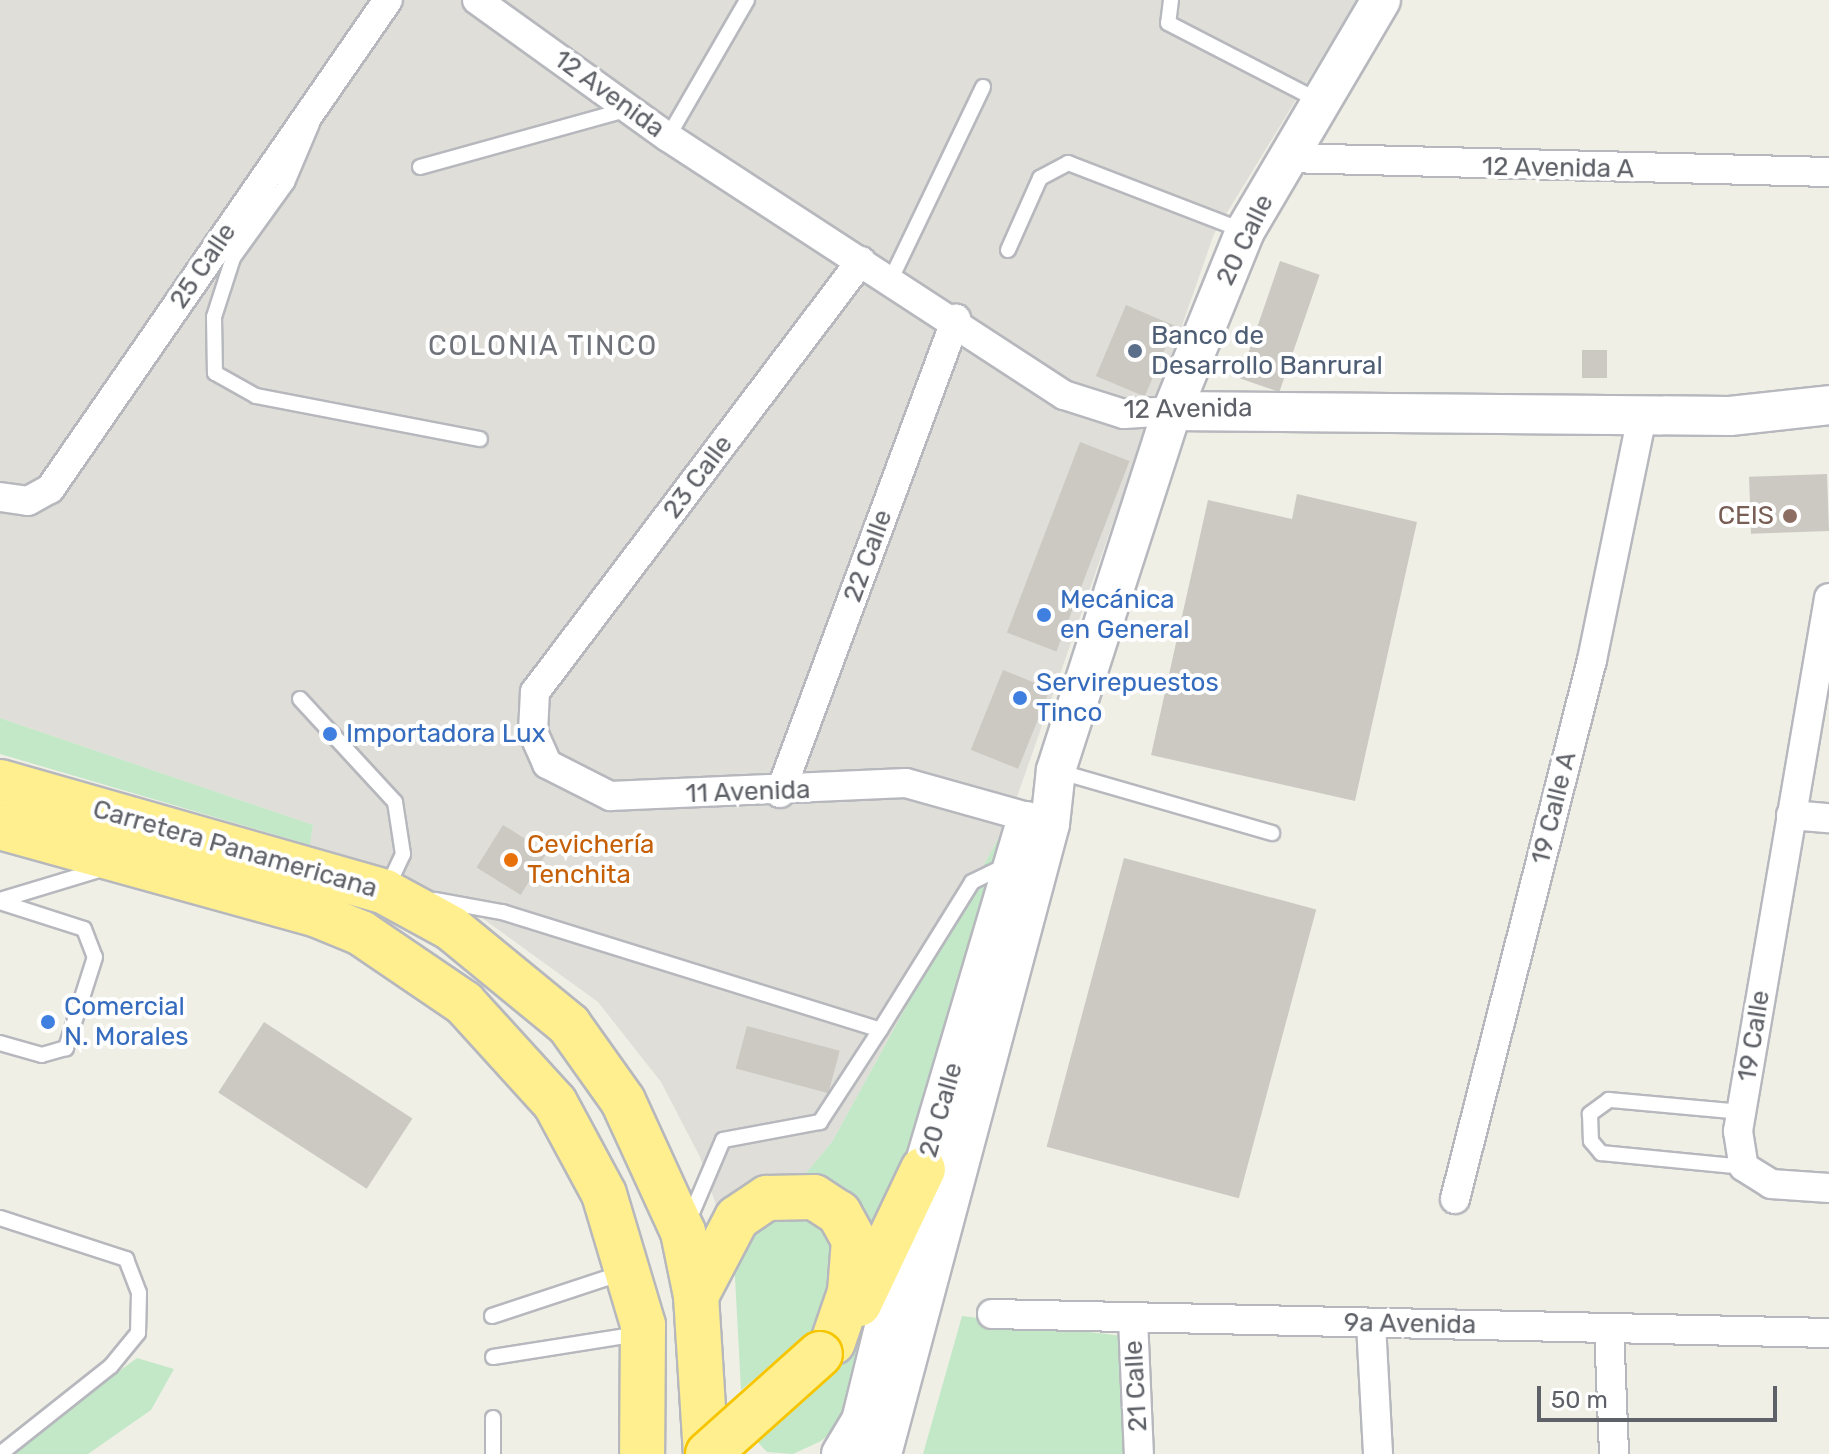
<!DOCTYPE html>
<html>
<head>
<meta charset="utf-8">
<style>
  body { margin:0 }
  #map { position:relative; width:1829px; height:1454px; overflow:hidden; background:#f0efe6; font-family:Rubik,sans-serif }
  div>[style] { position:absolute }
  .industrial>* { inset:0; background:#dfded8 }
  .green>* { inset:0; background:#c2e8c7 }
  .building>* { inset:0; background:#ccc9c3; transform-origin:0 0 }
  .roads { filter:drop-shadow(2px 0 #b6b8bd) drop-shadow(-2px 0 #b6b8bd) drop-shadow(0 2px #b6b8bd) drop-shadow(0 -2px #b6b8bd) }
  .lane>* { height:14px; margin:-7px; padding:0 7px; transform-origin:7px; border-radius:7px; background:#fff }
  .street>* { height:28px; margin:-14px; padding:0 14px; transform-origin:14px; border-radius:14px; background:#fff }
  .secondary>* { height:38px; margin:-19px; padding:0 19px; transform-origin:19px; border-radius:19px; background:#fff }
  .highway>* { height:44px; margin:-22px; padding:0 22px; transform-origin:22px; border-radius:22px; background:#ffef8e }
  .bridges { filter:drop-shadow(2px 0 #f6c500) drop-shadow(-2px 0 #f6c500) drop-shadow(0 2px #f6c500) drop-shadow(0 -2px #f6c500) }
  .highway-bridge>* { height:44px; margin:-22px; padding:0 22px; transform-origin:22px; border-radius:22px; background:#ffef8e }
  .dots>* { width:22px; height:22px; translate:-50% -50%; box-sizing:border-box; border:4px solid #fff; border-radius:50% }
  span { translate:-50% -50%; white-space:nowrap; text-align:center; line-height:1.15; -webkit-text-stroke:8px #fff; paint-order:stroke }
  .street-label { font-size:26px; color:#5e6167 }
  .service-label { font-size:26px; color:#4e5e75 }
  .left { translate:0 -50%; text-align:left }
  .education-label { font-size:26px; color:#785e54 }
  .right { translate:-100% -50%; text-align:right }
  .shop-label { font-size:26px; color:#366cbe }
  .food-label { font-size:26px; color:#c56008 }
  .neighbourhood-label { font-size:28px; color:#6f7379; letter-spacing:2px }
  .scale { position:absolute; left:1537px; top:1386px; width:240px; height:36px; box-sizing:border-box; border:4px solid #5e6167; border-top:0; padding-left:10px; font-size:24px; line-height:28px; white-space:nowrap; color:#5e6167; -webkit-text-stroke:6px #fff; paint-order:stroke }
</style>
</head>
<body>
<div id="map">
  <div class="industrial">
    <i style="clip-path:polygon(0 0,1357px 0,1214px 234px,1010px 817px,832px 1142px,734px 1259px,700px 1157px,661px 1082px,598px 1002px,467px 907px,310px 845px,313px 825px,0 718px)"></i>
  </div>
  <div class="green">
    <i style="clip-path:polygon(0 718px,313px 825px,310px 845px,0 754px)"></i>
    <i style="clip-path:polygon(1010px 817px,902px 1165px,861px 1271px,810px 1332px,741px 1390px,734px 1259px,832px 1142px)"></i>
    <i style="clip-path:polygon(893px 1272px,852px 1414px,821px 1441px,793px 1454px,767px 1452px,750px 1434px)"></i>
    <i style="clip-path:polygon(962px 1316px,1122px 1336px,1125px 1454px,923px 1454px)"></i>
    <i style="clip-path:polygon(137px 1358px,174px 1369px,151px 1410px,88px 1454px,7px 1454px)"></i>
  </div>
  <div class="building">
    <i style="left:1280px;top:261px;width:42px;height:124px;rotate:19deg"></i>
    <i style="left:1126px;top:305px;width:53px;height:77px;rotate:23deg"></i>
    <i style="left:1582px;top:350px;width:25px;height:28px"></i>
    <i style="left:1080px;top:442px;width:53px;height:204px;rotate:21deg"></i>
    <i style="left:1827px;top:474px;width:57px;height:78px;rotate:88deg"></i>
    <i style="clip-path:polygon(1297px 494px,1417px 522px,1355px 801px,1151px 755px,1208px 500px,1292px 519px)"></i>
    <i style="left:1003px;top:670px;width:51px;height:86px;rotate:22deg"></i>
    <i style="left:503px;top:825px;width:52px;height:50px;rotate:32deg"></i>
    <i style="left:1124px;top:858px;width:199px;height:299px;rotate:15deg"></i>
    <i style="left:264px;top:1022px;width:177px;height:84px;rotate:33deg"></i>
    <i style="left:747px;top:1026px;width:96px;height:44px;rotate:15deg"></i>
  </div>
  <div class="roads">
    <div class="lane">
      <i style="left:1171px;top:0;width:23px;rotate:97deg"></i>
      <i style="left:1168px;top:23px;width:170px;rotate:27.3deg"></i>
      <i style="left:312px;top:124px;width:64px;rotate:113deg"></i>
      <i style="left:287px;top:183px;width:92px;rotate:125.8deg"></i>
      <i style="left:233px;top:258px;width:62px;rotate:107.9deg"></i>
      <i style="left:214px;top:317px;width:56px;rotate:89deg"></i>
      <i style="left:215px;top:373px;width:47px;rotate:29.3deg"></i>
      <i style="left:256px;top:396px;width:228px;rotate:10.9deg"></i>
      <i style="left:668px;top:137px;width:158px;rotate:-60deg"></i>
      <i style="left:420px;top:167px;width:217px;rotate:-15.5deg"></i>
      <i style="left:1008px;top:250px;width:79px;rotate:-66deg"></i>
      <i style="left:1040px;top:178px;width:32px;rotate:-28deg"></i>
      <i style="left:1068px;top:163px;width:189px;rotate:21.1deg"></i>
      <i style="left:891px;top:279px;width:213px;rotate:-64.4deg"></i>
      <i style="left:300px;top:699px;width:140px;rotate:47.3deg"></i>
      <i style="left:395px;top:802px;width:53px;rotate:81.3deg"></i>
      <i style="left:403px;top:854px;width:38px;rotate:115deg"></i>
      <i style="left:1057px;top:771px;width:224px;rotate:16.1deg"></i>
      <i style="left:0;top:900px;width:111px;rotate:-16.8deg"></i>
      <i style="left:435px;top:900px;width:68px;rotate:10.2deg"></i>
      <i style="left:502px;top:912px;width:396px;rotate:17.3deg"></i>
      <i style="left:880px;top:1030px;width:174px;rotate:-58.1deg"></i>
      <i style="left:972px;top:882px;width:37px;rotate:-26deg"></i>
      <i style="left:0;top:902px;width:88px;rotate:17.8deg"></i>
      <i style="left:84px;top:929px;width:30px;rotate:69deg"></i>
      <i style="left:95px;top:957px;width:96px;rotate:107.7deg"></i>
      <i style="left:66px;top:1048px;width:25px;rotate:164deg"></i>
      <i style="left:42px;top:1055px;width:44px;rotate:-164.1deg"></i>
      <i style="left:1742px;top:1112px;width:134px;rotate:-174.8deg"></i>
      <i style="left:1609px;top:1100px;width:24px;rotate:144deg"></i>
      <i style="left:1590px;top:1114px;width:27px;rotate:88deg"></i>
      <i style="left:1591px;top:1141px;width:16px;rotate:50deg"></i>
      <i style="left:1601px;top:1153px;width:144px;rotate:5.6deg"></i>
      <i style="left:0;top:1218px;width:133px;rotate:18deg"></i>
      <i style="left:126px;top:1259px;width:36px;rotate:69deg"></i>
      <i style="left:139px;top:1293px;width:40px;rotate:91.4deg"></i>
      <i style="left:138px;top:1333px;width:43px;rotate:129.3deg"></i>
      <i style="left:111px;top:1366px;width:142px;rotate:141.6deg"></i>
      <i style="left:689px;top:1220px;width:87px;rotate:-67deg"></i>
      <i style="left:723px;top:1140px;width:99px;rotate:-10.5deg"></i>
      <i style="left:820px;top:1122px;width:110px;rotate:-56.9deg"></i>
      <i style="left:492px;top:1316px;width:137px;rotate:-18.3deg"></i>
      <i style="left:493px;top:1357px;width:148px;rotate:-9deg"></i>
      <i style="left:493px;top:1454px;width:36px;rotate:-90deg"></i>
    </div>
    <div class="street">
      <i style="left:477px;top:0;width:235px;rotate:35.7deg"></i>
      <i style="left:668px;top:137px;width:473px;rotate:33.1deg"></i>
      <i style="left:1064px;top:395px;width:63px;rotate:17.6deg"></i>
      <i style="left:1124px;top:414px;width:48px;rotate:-3.6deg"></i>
      <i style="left:1287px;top:158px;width:542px;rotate:1.48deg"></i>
      <i style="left:861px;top:261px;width:540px;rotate:127.1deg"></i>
      <i style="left:535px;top:692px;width:40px;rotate:92.9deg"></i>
      <i style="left:533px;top:732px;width:35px;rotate:66deg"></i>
      <i style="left:547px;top:764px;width:71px;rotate:26.9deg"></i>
      <i style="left:610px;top:796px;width:296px;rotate:-2.5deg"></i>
      <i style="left:906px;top:783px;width:126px;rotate:15.7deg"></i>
      <i style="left:0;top:497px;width:28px;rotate:8deg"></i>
      <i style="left:28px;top:501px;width:25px;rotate:-29deg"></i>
      <i style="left:50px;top:489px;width:594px;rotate:-55.35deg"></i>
      <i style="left:1829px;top:598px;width:541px;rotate:99.69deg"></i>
      <i style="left:1738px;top:1131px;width:36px;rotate:81deg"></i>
      <i style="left:1744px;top:1167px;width:32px;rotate:32deg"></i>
      <i style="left:1771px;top:1184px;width:58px;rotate:3.9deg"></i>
      <i style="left:780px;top:793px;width:506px;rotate:-69.63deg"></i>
      <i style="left:1791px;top:815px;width:38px;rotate:5deg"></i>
      <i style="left:1455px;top:1199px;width:556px;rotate:-75.74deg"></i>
      <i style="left:1592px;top:660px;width:249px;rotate:-78.4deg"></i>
      <i style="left:992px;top:1314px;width:837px;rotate:1.3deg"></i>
      <i style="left:1133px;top:1319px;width:135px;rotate:87.5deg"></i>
      <i style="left:1371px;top:1324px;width:130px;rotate:86.9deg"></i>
      <i style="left:1609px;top:1328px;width:126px;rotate:87.7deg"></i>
    </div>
    <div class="secondary">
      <i style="left:1172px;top:411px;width:558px;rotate:0.51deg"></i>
      <i style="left:1730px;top:416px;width:100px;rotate:-6.3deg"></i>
      <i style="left:841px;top:1454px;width:39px;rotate:-59deg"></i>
      <i style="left:861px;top:1421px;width:260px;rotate:-76.2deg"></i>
      <i style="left:923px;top:1169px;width:363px;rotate:-73.5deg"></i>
      <i style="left:882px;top:1454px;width:652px;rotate:-75.07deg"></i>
      <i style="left:1050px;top:824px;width:54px;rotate:-83.7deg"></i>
      <i style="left:1056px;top:770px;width:377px;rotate:-72.1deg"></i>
      <i style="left:1172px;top:411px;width:194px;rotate:-67.9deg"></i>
      <i style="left:1245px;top:231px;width:268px;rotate:-59.5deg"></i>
    </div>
    <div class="highway">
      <i style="left:0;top:782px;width:400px;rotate:15.9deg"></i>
      <i style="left:385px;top:892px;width:75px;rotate:28.6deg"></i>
      <i style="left:451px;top:928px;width:153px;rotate:39.4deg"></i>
      <i style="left:569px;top:1025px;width:93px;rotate:54.6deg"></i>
      <i style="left:623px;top:1101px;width:144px;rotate:65.4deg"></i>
      <i style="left:683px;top:1232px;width:65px;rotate:78.5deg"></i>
      <i style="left:696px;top:1296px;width:158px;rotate:86.4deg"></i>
      <i style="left:0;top:827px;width:329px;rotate:15.5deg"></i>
      <i style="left:317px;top:915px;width:48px;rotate:22.2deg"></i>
      <i style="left:361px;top:933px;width:125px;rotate:34.2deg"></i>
      <i style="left:464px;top:1003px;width:135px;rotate:47.7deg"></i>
      <i style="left:555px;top:1103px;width:103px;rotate:61.7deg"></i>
      <i style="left:604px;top:1194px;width:137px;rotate:73.4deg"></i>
      <i style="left:643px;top:1325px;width:129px;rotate:90.4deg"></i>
      <i style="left:696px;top:1296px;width:88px;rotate:-62.3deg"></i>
      <i style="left:737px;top:1218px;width:36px;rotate:-34deg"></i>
      <i style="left:767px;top:1198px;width:47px;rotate:-1.2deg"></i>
      <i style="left:814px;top:1197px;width:30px;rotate:33deg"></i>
      <i style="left:839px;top:1213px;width:31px;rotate:61deg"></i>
      <i style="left:854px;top:1240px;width:52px;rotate:94.4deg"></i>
      <i style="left:850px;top:1292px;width:53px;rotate:108.8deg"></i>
      <i style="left:859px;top:1304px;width:149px;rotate:-64.6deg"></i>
    </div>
  </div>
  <div class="bridges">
    <div class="highway-bridge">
      <i style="left:708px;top:1454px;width:150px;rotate:-41.8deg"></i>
    </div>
  </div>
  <div class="dots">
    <i style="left:1135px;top:351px;background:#5c6f8a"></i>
    <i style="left:1790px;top:516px;background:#8d6e63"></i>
    <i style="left:1044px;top:615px;background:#3f7fe0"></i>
    <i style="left:1020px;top:698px;background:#3f7fe0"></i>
    <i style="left:330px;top:734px;background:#3f7fe0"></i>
    <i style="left:511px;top:860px;background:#e8710a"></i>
    <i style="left:48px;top:1022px;background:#3f7fe0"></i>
  </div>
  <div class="street-label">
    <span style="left:609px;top:94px;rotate:36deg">12 Avenida</span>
    <span style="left:1558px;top:168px;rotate:1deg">12 Avenida A</span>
    <span style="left:1245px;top:240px;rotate:-64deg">20 Calle</span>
    <span style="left:203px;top:266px;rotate:-56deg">25 Calle</span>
    <span style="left:1188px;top:409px;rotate:-1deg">12 Avenida</span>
    <span style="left:698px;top:477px;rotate:-53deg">23 Calle</span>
    <span style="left:868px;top:556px;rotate:-70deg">22 Calle</span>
    <span style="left:748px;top:792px;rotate:-2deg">11 Avenida</span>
    <span style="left:1554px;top:808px;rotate:-76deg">19 Calle A</span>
    <span style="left:235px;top:849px;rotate:16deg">Carretera Panamericana</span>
    <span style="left:1754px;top:1036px;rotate:-81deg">19 Calle</span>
    <span style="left:941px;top:1110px;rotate:-74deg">20 Calle</span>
    <span style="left:1410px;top:1324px;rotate:1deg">9a Avenida</span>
    <span style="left:1136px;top:1386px;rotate:-93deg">21 Calle</span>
  </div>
  <div class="service-label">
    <span class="left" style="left:1151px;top:351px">Banco de<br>Desarrollo Banrural</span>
  </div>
  <div class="education-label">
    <span class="right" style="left:1774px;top:516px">CEIS</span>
  </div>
  <div class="shop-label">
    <span class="left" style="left:1060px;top:615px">Mecánica<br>en General</span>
    <span class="left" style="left:1036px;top:698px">Servirepuestos<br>Tinco</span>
    <span class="left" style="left:346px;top:734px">Importadora Lux</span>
    <span class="left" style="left:64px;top:1022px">Comercial<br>N. Morales</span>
  </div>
  <div class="food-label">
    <span class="left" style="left:527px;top:860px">Cevichería<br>Tenchita</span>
  </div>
  <div class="neighbourhood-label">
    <span style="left:543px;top:346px">COLONIA TINCO</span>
  </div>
  <div class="scale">50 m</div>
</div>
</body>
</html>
